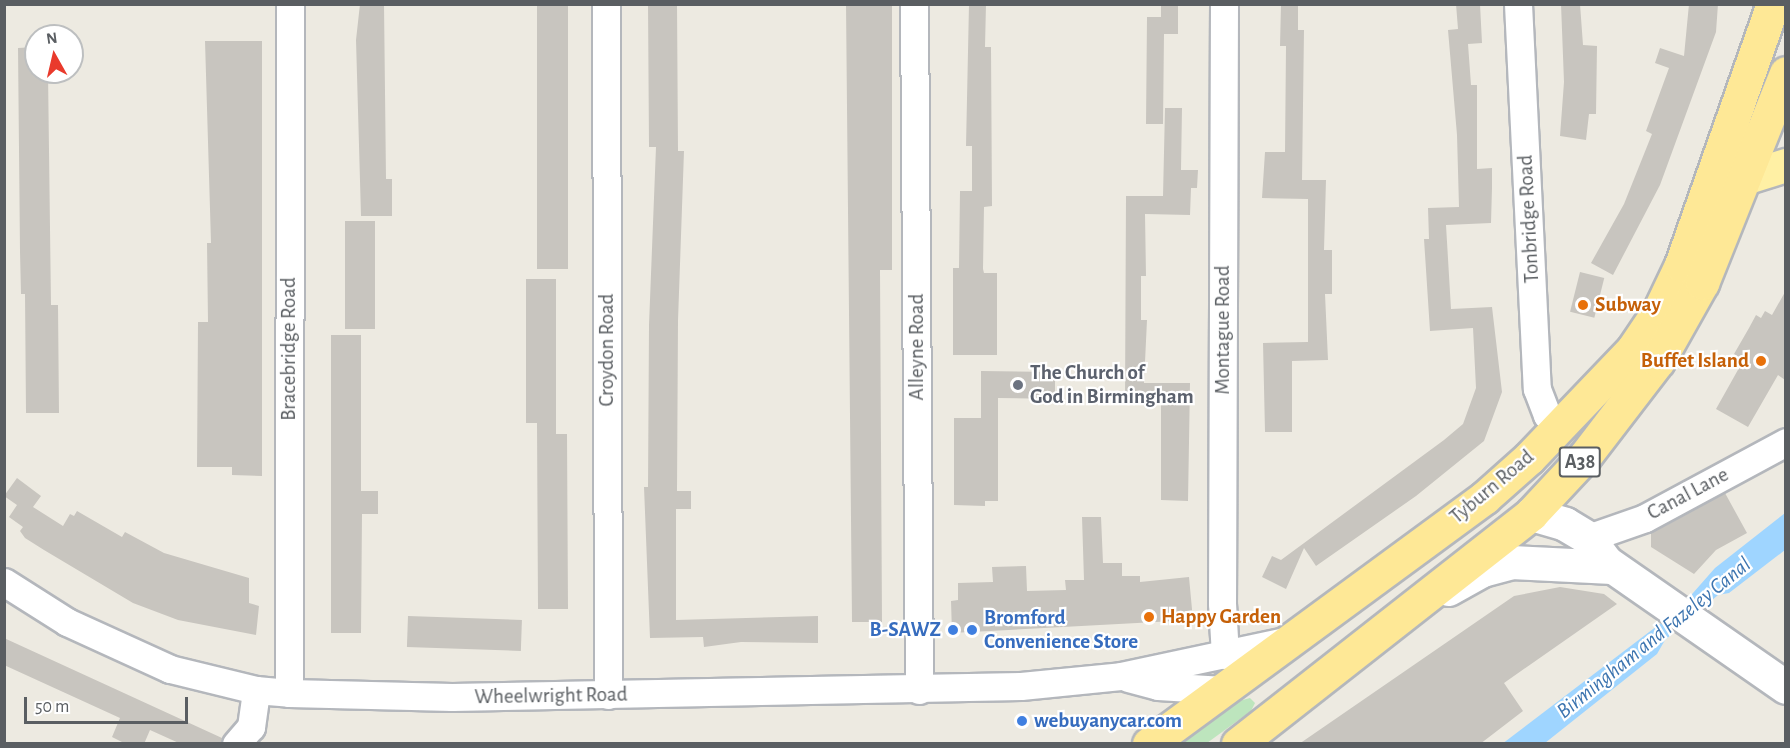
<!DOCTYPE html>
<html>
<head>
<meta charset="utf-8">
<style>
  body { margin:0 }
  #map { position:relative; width:1790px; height:748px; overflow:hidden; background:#edeae1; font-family:"Alegreya Sans",sans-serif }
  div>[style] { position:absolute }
  .green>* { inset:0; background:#bde5bd }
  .water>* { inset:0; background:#9fd5ff }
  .building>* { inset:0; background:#c8c5bf; transform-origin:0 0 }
  .roads { filter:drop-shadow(2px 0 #b4b7bc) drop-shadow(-2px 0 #b4b7bc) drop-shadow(0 2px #b4b7bc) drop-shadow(0 -2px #b4b7bc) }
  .minor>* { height:27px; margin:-13.5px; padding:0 13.5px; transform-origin:13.5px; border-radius:13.5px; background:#fff }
  .tertiary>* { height:33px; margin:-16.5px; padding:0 16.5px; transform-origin:16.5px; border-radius:16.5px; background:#fff }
  .primary>* { height:33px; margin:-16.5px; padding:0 16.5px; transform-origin:16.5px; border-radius:16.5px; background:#fff0a4 }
  .trunk>* { height:33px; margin:-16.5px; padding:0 16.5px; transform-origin:16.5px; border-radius:16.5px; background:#fee896 }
  .dots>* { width:16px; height:16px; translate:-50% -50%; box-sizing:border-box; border:3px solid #fff; border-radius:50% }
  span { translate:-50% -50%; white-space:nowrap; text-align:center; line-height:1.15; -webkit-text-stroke:4.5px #fff; paint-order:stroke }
  .shield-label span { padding:2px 4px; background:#fff; border:2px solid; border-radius:4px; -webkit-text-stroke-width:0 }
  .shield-label { font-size:20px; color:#5a5e62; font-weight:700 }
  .street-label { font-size:21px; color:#5a5e62 }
  .food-label { font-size:21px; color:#c56008; font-weight:700 }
  .left { translate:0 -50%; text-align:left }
  .right { translate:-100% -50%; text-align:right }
  .worship-label { font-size:21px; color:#5b616d; font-weight:700 }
  .shop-label { font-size:21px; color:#366cbe; font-weight:700 }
  .water-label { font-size:22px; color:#3d75b0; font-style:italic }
  .frame { position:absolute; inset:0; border:6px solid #5a5e62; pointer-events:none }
  .north { position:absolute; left:24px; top:24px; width:60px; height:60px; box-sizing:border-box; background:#fff; border:2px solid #bdbfc0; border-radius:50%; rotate:352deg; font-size:16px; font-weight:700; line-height:24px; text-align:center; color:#5a5e62 }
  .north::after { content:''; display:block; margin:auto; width:21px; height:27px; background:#e93a2c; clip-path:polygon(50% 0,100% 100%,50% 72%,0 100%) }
  .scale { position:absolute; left:24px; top:697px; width:164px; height:27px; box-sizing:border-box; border:3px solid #5a5e62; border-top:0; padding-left:8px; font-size:18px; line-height:21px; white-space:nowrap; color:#5a5e62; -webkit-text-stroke:4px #fff; paint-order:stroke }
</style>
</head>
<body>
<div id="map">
  <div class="green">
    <i style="clip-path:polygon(1250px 698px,1255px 703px,1251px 711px,1207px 743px,1180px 743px,1239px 701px)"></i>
  </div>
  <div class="water">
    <i style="clip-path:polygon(1785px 513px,1785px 550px,1729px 593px,1718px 595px,1665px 640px,1657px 654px,1545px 743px,1502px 744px,1678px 610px,1715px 568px)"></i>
  </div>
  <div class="building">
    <i style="clip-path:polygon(360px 4px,384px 4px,386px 179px,392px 179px,392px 216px,361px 216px,356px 40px)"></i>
    <i style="left:537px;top:4px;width:31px;height:265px"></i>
    <i style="clip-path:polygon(648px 4px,677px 4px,678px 151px,684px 151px,678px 321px,677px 491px,691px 491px,691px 509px,676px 509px,676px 620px,818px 616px,818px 643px,741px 642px,704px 647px,703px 637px,650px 638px,644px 487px,648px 487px,649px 325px,656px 147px,649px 147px)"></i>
    <i style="clip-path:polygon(846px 4px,892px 4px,892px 270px,880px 270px,882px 622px,852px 622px)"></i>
    <i style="clip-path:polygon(969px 4px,986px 4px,985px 47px,991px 47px,992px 206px,984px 207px,983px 269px,984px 273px,997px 273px,997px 355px,953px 355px,953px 268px,959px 268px,960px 191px,972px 191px,972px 146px,966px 146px)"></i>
    <i style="clip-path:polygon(1161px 4px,1178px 4px,1178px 34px,1164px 34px,1163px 124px,1146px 124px,1147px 17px,1161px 17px)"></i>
    <i style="clip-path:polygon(1281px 4px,1298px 4px,1298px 30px,1304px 30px,1302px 180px,1326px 180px,1324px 250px,1332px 250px,1332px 294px,1325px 294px,1328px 360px,1292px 361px,1292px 432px,1265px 432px,1263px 343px,1308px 342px,1308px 199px,1262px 198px,1265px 152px,1285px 152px,1286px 46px,1280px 46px)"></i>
    <i style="clip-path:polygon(1456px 4px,1480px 4px,1482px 43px,1468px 44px,1471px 85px,1477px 85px,1477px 169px,1492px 168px,1492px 188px,1491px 223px,1446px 225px,1451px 309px,1492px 307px,1502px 392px,1484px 441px,1416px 496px,1316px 566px,1304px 548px,1286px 589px,1262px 577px,1272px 556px,1281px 560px,1444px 440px,1463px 424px,1476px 388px,1473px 328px,1430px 331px,1424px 239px,1429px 239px,1428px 208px,1459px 207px,1457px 135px,1448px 30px,1458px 29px)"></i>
    <i style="clip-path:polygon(1561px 4px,1580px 4px,1583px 45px,1597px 46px,1596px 114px,1589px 114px,1586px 140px,1560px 136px,1564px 82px)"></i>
    <i style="clip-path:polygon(1689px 4px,1718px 4px,1716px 32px,1660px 185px,1613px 275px,1591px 263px,1624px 204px,1652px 134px,1646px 131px,1669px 68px,1655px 63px,1660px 48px,1684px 56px)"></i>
    <i style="clip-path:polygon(205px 41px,262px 41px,262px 476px,232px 475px,232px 467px,197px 467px,198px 322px,208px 322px,207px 243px,211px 243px)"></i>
    <i style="clip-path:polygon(36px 47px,36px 72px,48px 72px,51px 305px,58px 305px,59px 413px,26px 413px,25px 294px,21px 294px,20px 252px,18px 48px)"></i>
    <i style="clip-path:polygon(1165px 108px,1182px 108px,1181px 170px,1198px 170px,1197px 188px,1191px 188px,1190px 215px,1145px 214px,1146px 276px,1141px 276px,1141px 320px,1147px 320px,1144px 383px,1190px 383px,1188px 501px,1161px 500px,1161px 402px,1125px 401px,1126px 196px,1163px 196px)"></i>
    <i style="left:345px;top:221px;width:30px;height:108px"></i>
    <i style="left:1580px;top:272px;width:25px;height:41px;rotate:14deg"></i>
    <i style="clip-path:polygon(526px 279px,556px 279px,556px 434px,567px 434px,568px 609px,538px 609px,537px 423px,526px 423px)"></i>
    <i style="clip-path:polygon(1785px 292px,1785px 380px,1778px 375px,1748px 427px,1716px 409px,1739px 368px,1734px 365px,1739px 357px,1734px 354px,1749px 328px,1756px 315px,1761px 318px,1765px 311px,1772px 315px)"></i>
    <i style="clip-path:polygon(331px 335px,361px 335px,361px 491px,378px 491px,378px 514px,362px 514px,361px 633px,331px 633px)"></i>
    <i style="clip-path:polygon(981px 371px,1055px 372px,1055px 399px,998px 398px,998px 501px,985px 501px,985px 506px,954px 505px,954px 418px,981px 418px)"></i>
    <i style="clip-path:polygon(17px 478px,41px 496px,33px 507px,63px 526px,70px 514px,74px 516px,77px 511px,122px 537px,125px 532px,164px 553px,249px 578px,249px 603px,259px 606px,256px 635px,178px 620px,133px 603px,44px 550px,25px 538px,20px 531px,23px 527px,9px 517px,17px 505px,4px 496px)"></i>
    <i style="clip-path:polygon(1725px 493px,1747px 533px,1716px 550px,1694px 574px,1651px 547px,1651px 533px)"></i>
    <i style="clip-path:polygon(1082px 517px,1101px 517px,1103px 563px,1122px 563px,1122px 576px,1140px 576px,1140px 582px,1189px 577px,1193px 620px,952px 633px,951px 601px,958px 600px,958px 583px,993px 582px,992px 567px,1026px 566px,1027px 591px,1066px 590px,1065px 580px,1084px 580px)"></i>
    <i style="clip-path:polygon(1560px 587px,1604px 594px,1617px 604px,1504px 683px,1523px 711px,1480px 744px,1299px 744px,1514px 596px)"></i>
    <i style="left:408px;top:616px;width:114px;height:31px;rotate:2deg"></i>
    <i style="clip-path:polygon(4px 638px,222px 738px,221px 744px,181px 744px,150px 730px,144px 744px,126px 744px,112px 737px,120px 718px,4px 665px)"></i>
  </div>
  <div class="roads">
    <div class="minor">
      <i style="left:606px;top:4px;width:691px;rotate:89.83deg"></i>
      <i style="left:914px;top:4px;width:686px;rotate:89.58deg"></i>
      <i style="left:1224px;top:4px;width:599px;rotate:90.19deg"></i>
      <i style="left:1222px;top:603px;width:52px;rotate:86.7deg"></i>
      <i style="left:1518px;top:4px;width:385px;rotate:87.2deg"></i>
      <i style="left:1537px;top:389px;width:28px;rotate:69deg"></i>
      <i style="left:1547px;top:415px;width:18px;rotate:34deg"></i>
      <i style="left:1588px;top:538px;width:60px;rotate:-19.3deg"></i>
      <i style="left:1645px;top:518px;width:160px;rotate:-28.3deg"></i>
      <i style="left:4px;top:582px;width:75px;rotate:32.4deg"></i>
      <i style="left:67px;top:622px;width:113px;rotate:24.5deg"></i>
      <i style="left:170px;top:669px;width:89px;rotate:13.7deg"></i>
      <i style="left:256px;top:690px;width:33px;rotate:5deg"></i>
      <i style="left:289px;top:693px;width:163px;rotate:1.4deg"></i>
      <i style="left:452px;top:697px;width:569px;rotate:-1.11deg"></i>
      <i style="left:1021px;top:686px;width:100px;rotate:-5.7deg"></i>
      <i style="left:1121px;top:676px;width:168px;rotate:-12deg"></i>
      <i style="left:1128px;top:678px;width:31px;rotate:15deg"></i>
      <i style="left:1158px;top:686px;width:65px;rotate:3.5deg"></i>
      <i style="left:289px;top:693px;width:689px;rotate:-89.92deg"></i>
      <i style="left:236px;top:744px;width:23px;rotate:-49deg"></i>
      <i style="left:251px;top:727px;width:37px;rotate:-82deg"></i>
    </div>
    <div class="tertiary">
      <i style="left:1531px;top:514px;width:35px;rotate:16deg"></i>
      <i style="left:1565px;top:524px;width:27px;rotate:31deg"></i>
      <i style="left:1588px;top:538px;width:30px;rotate:53deg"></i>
      <i style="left:1606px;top:562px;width:219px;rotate:34.8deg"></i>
      <i style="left:1448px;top:589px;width:39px;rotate:-29deg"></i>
      <i style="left:1482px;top:570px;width:30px;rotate:-15deg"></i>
      <i style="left:1511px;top:562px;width:101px;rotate:2.8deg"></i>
    </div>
    <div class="primary">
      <i style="left:1744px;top:178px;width:44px;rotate:-17.2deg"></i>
    </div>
    <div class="trunk">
      <i style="left:1149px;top:744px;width:416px;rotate:-36.3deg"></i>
      <i style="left:1484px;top:498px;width:60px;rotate:-41.6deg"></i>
      <i style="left:1529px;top:458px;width:151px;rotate:-46.3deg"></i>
      <i style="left:1633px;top:349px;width:48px;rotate:-56deg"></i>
      <i style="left:1660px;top:309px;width:49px;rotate:-64.5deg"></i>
      <i style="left:1681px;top:265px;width:277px;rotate:-70.6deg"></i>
      <i style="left:1238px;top:744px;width:372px;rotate:-38.1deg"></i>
      <i style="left:1531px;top:514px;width:79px;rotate:-47deg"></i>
      <i style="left:1585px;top:456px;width:120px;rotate:-52.5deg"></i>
      <i style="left:1658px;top:361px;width:90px;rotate:-60.6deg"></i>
      <i style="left:1702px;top:283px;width:226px;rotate:-68.2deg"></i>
    </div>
  </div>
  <div class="dots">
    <i style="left:1583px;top:305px;background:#e8710a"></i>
    <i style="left:1761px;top:361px;background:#e8710a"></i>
    <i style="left:1018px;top:385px;background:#6b7280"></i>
    <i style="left:1149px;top:617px;background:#e8710a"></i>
    <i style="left:953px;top:630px;background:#3f7fe0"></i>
    <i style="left:972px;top:630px;background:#3f7fe0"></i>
    <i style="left:1022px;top:721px;background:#3f7fe0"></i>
  </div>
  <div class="shield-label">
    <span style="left:1580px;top:462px">A38</span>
  </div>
  <div class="street-label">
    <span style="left:1529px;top:219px;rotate:-93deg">Tonbridge Road</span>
    <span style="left:1223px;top:330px;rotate:-90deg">Montague Road</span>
    <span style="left:917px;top:347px;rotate:-90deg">Alleyne Road</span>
    <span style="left:289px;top:349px;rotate:-90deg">Bracebridge Road</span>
    <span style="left:607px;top:350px;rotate:-90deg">Croydon Road</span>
    <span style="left:1492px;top:487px;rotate:-40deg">Tyburn Road</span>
    <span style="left:1688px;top:494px;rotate:-28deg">Canal Lane</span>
    <span style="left:551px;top:696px;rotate:-1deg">Wheelwright Road</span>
  </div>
  <div class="food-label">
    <span class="left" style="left:1595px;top:305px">Subway</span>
    <span class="right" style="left:1749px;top:361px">Buffet Island</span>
    <span class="left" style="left:1161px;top:617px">Happy Garden</span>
  </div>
  <div class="worship-label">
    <span class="left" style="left:1030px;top:385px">The Church of<br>God in Birmingham</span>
  </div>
  <div class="shop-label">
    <span class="left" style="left:984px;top:630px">Bromford<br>Convenience Store</span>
    <span class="right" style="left:941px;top:630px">B-SAWZ</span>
    <span class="left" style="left:1034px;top:721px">webuyanycar.com</span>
  </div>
  <div class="water-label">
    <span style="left:1654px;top:638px;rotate:-39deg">Birmingham and Fazeley Canal</span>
  </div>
  <div class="frame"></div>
  <div class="north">N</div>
  <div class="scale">50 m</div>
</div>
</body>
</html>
